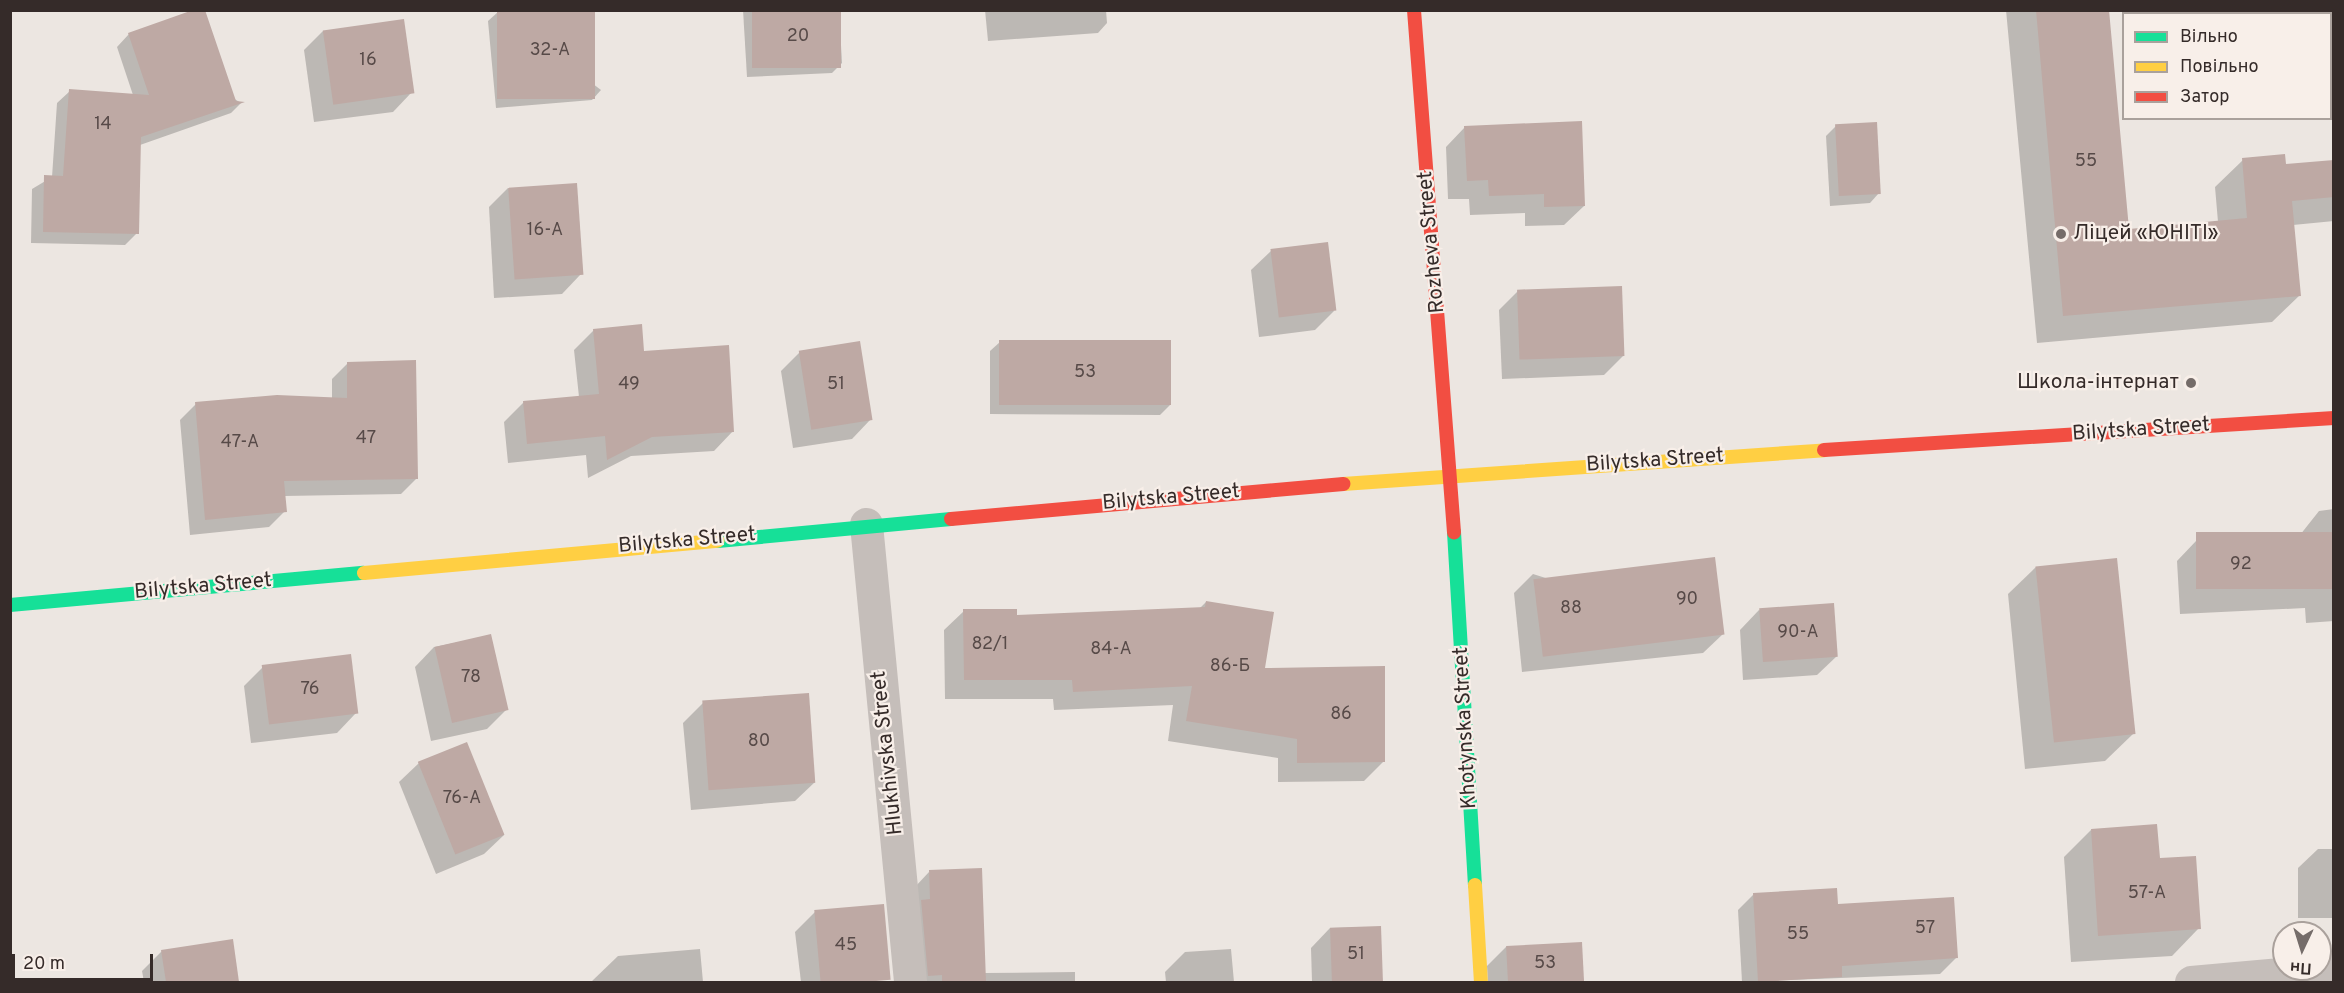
<!DOCTYPE html>
<html>
<head>
<meta charset="utf-8">
<style>
  body { margin:0 }
  #map { position:relative; width:2344px; height:993px; overflow:hidden; background:#ece6e1; font-family:Overpass,sans-serif }
  div>[style] { position:absolute }
  .shadow>* { inset:0; background:#0003 }
  .building>* { inset:0; background:#bea9a4; transform-origin:0 0 }
  .street>* { height:33px; margin:-16.5px; padding:0 16.5px; transform-origin:16.5px; border-radius:16.5px; background:#c5beba }
  .fast>* { height:14px; margin:-7px; padding:0 7px; transform-origin:7px; border-radius:7px; background:#16e098 }
  .slow>* { height:14px; margin:-7px; padding:0 7px; transform-origin:7px; border-radius:7px; background:#ffcf43 }
  .jam>* { height:14px; margin:-7px; padding:0 7px; transform-origin:7px; border-radius:7px; background:#f24e42 }
  .dots>* { width:16px; height:16px; translate:-50% -50%; box-sizing:border-box; border:3px solid #f8efe9; border-radius:50% }
  span { translate:-50% -50%; white-space:nowrap; text-align:center; line-height:1.15; -webkit-text-stroke:4.5px #f8efe9; paint-order:stroke }
  .number-label { font-size:18px; color:#574a48 }
  .number-label span { -webkit-text-stroke-width:0 }
  .poi-label { font-size:21px; color:#352b29 }
  .left { translate:0 -50%; text-align:left }
  .right { translate:-100% -50%; text-align:right }
  .street-label { font-size:21px; color:#352b29 }
  .frame { position:absolute; inset:0; border:12px solid #352b29; pointer-events:none }
  .legend { position:absolute; left:2122px; top:12px; width:210px; height:108px; box-sizing:border-box; background:#f8efe9; border:2px solid #aaa19c; margin:0; padding:8px 10px; list-style:none; font-size:18px; color:#352b29 }
  .legend li { display:flex; align-items:center; gap:12px; height:30px }
  .legend b { width:30px; border:2px solid #aaa19c }
  .north { position:absolute; left:2272px; top:921px; width:60px; height:60px; box-sizing:border-box; background:#f8efe9; border:2px solid #aaa19c; border-radius:50%; rotate:184deg; font-size:16px; font-weight:700; line-height:24px; text-align:center; color:#352b29 }
  .north::after { content:''; display:block; margin:auto; width:21px; height:27px; background:#756c69; clip-path:polygon(50% 0,100% 100%,50% 72%,0 100%) }
  .scale { position:absolute; left:12px; top:954px; width:141px; height:27px; box-sizing:border-box; border:3px solid #352b29; border-top:0; padding-left:8px; font-size:18px; line-height:21px; white-space:nowrap; color:#352b29; -webkit-text-stroke:4px #f8efe9; paint-order:stroke }
</style>
</head>
<body>
<div id="map">
  <div class="shadow">
    <i style="clip-path:polygon(743px 10px,839px 10px,842px 63px,832px 73px,747px 77px)"></i>
    <i style="clip-path:polygon(985px 10px,1106px 10px,1107px 23px,1098px 33px,988px 41px)"></i>
    <i style="clip-path:polygon(2006px 10px,2107px 10px,2127px 230px,2218px 222px,2215px 187px,2243px 160px,2284px 166px,2334px 162px,2334px 221px,2293px 225px,2300px 295px,2272px 322px,2037px 343px)"></i>
    <i style="clip-path:polygon(498px 12px,601px 90px,592px 100px,496px 108px,488px 21px)"></i>
    <i style="clip-path:polygon(323px 31px,412px 92px,393px 112px,314px 122px,304px 50px)"></i>
    <i style="clip-path:polygon(129px 34px,241px 103px,231px 113px,140px 145px,137px 233px,125px 245px,31px 243px,32px 189px,52px 177px,57px 103px,70px 91px,133px 95px,117px 47px)"></i>
    <i style="clip-path:polygon(1836px 126px,1879px 193px,1870px 203px,1830px 206px,1826px 136px)"></i>
    <i style="clip-path:polygon(1465px 127px,1584px 206px,1564px 225px,1525px 226px,1525px 213px,1470px 215px,1469px 199px,1448px 199px,1446px 147px)"></i>
    <i style="clip-path:polygon(508px 188px,581px 274px,562px 294px,494px 298px,489px 207px)"></i>
    <i style="clip-path:polygon(1271px 251px,1334px 311px,1315px 330px,1259px 337px,1251px 270px)"></i>
    <i style="clip-path:polygon(1518px 291px,1623px 356px,1604px 375px,1502px 379px,1499px 310px)"></i>
    <i style="clip-path:polygon(594px 330px,643px 352px,733px 431px,714px 451px,631px 456px,588px 478px,586px 455px,508px 463px,504px 422px,524px 402px,579px 397px,574px 350px)"></i>
    <i style="clip-path:polygon(1000px 342px,1170px 405px,1160px 415px,990px 414px,990px 351px)"></i>
    <i style="clip-path:polygon(800px 352px,871px 419px,852px 439px,793px 448px,781px 371px)"></i>
    <i style="clip-path:polygon(348px 363px,417px 478px,401px 494px,284px 496px,285px 511px,269px 527px,190px 535px,180px 420px,196px 404px,332px 399px,332px 379px)"></i>
    <i style="clip-path:polygon(2334px 509px,2334px 621px,2306px 623px,2305px 608px,2180px 614px,2177px 561px,2196px 541px,2300px 535px,2319px 511px)"></i>
    <i style="clip-path:polygon(2036px 567px,2133px 734px,2105px 761px,2025px 769px,2008px 594px)"></i>
    <i style="clip-path:polygon(1533px 574px,1723px 634px,1703px 653px,1522px 672px,1514px 593px)"></i>
    <i style="clip-path:polygon(1206px 602px,1263px 669px,1384px 761px,1364px 781px,1278px 782px,1278px 758px,1168px 741px,1173px 705px,1054px 710px,1053px 699px,945px 699px,944px 630px,964px 611px,1016px 617px,1200px 608px)"></i>
    <i style="clip-path:polygon(1759px 610px,1837px 656px,1817px 675px,1743px 680px,1740px 630px)"></i>
    <i style="clip-path:polygon(490px 636px,506px 710px,487px 729px,431px 741px,415px 667px,434px 647px)"></i>
    <i style="clip-path:polygon(263px 667px,356px 713px,337px 733px,251px 743px,244px 686px)"></i>
    <i style="clip-path:polygon(703px 703px,815px 782px,795px 801px,691px 810px,683px 723px)"></i>
    <i style="clip-path:polygon(419px 763px,504px 835px,484px 854px,436px 874px,399px 782px)"></i>
    <i style="clip-path:polygon(2091px 830px,2199px 928px,2172px 956px,2071px 962px,2064px 857px)"></i>
    <i style="clip-path:polygon(2318px 849px,2334px 849px,2334px 918px,2298px 918px,2298px 868px)"></i>
    <i style="clip-path:polygon(929px 872px,984px 973px,1075px 972px,1075px 982px,912px 982px,914px 888px)"></i>
    <i style="clip-path:polygon(1754px 894px,1837px 905px,1957px 957px,1940px 974px,1742px 982px,1738px 910px)"></i>
    <i style="clip-path:polygon(815px 912px,889px 979px,801px 982px,795px 932px)"></i>
    <i style="clip-path:polygon(1380px 927px,1381px 982px,1312px 982px,1311px 948px,1330px 928px)"></i>
    <i style="clip-path:polygon(232px 941px,238px 982px,144px 982px,142px 971px,162px 951px)"></i>
    <i style="clip-path:polygon(1581px 944px,1582px 982px,1488px 982px,1487px 966px,1506px 947px)"></i>
    <i style="clip-path:polygon(700px 949px,703px 982px,591px 982px,618px 956px)"></i>
    <i style="clip-path:polygon(1231px 949px,1234px 982px,1166px 982px,1165px 972px,1185px 952px)"></i>
  </div>
  <div class="building">
    <i style="clip-path:polygon(193px 10px,205px 10px,236px 101px,245px 102px,141px 137px,139px 234px,43px 232px,44px 175px,63px 176px,69px 89px,149px 95px,128px 33px)"></i>
    <i style="left:497px;top:10px;width:98px;height:89px"></i>
    <i style="left:752px;top:10px;width:89px;height:58px"></i>
    <i style="clip-path:polygon(2036px 10px,2109px 10px,2129px 229px,2247px 218px,2242px 158px,2285px 154px,2286px 164px,2334px 160px,2334px 197px,2292px 201px,2301px 296px,2063px 316px)"></i>
    <i style="left:404px;top:19px;width:75px;height:82px;rotate:82deg"></i>
    <i style="clip-path:polygon(1582px 121px,1585px 206px,1544px 207px,1544px 194px,1489px 196px,1488px 180px,1467px 181px,1464px 126px)"></i>
    <i style="left:1877px;top:122px;width:72px;height:42px;rotate:87deg"></i>
    <i style="left:577px;top:183px;width:92px;height:69px;rotate:86deg"></i>
    <i style="left:1328px;top:242px;width:69px;height:58px;rotate:83deg"></i>
    <i style="left:1622px;top:286px;width:70px;height:105px;rotate:88deg"></i>
    <i style="clip-path:polygon(642px 324px,644px 351px,729px 345px,734px 432px,652px 437px,607px 460px,605px 436px,527px 444px,523px 401px,599px 394px,593px 329px)"></i>
    <i style="left:999px;top:340px;width:172px;height:65px"></i>
    <i style="left:860px;top:341px;width:80px;height:62px;rotate:81deg"></i>
    <i style="clip-path:polygon(416px 360px,418px 479px,284px 481px,287px 512px,205px 520px,195px 402px,277px 395px,347px 398px,347px 362px)"></i>
    <i style="left:2334px;top:532px;width:57px;height:138px;rotate:90deg"></i>
    <i style="left:1715px;top:557px;width:78px;height:183px;rotate:83deg"></i>
    <i style="left:2117px;top:558px;width:177px;height:82px;rotate:84deg"></i>
    <i style="clip-path:polygon(1206px 601px,1274px 612px,1265px 668px,1385px 666px,1385px 762px,1297px 763px,1297px 739px,1186px 721px,1192px 686px,1073px 692px,1072px 680px,964px 680px,963px 609px,1017px 609px,1017px 615px,1205px 607px)"></i>
    <i style="left:1834px;top:603px;width:54px;height:75px;rotate:86deg"></i>
    <i style="left:491px;top:634px;width:78px;height:58px;rotate:77deg"></i>
    <i style="left:351px;top:654px;width:60px;height:90px;rotate:83deg"></i>
    <i style="left:809px;top:693px;width:90px;height:107px;rotate:86deg"></i>
    <i style="left:467px;top:742px;width:100px;height:53px;rotate:68deg"></i>
    <i style="clip-path:polygon(2157px 824px,2160px 858px,2196px 856px,2201px 929px,2098px 936px,2091px 829px)"></i>
    <i style="clip-path:polygon(982px 868px,986px 982px,942px 982px,942px 975px,928px 976px,921px 900px,930px 899px,929px 870px)"></i>
    <i style="clip-path:polygon(1837px 888px,1838px 904px,1954px 897px,1958px 958px,1842px 966px,1842px 977px,1758px 982px,1753px 893px)"></i>
    <i style="left:884px;top:904px;width:76px;height:70px;rotate:85deg"></i>
    <i style="left:1381px;top:926px;width:56px;height:51px;rotate:88deg"></i>
    <i style="clip-path:polygon(233px 939px,239px 982px,166px 982px,161px 950px)"></i>
    <i style="left:1582px;top:942px;width:40px;height:76px;rotate:87deg"></i>
  </div>
  <div class="street">
    <i style="left:866px;top:524px;width:460px;rotate:84.5deg"></i>
    <i style="left:2191px;top:982px;width:144px;rotate:-5.2deg"></i>
  </div>
  <div class="fast">
    <i style="left:1454px;top:532px;width:354px;rotate:86.6deg"></i>
    <i style="left:718px;top:541px;width:234px;rotate:-5.4deg"></i>
    <i style="left:10px;top:605px;width:355px;rotate:-5.2deg"></i>
  </div>
  <div class="slow">
    <i style="left:1343px;top:484px;width:482px;rotate:-4deg"></i>
    <i style="left:364px;top:573px;width:355px;rotate:-5.2deg"></i>
    <i style="left:1475px;top:885px;width:97px;rotate:86.5deg"></i>
  </div>
  <div class="jam">
    <i style="left:1414px;top:10px;width:524px;rotate:85.62deg"></i>
    <i style="left:1824px;top:450px;width:511px;rotate:-3.59deg"></i>
    <i style="left:951px;top:519px;width:394px;rotate:-5.1deg"></i>
  </div>
  <div class="dots">
    <i style="left:2061px;top:234px;background:#756c69"></i>
    <i style="left:2191px;top:383px;background:#756c69"></i>
  </div>
  <div class="number-label">
    <span style="left:798px;top:37px">20</span>
    <span style="left:550px;top:51px">32-А</span>
    <span style="left:368px;top:61px">16</span>
    <span style="left:103px;top:125px">14</span>
    <span style="left:2086px;top:162px">55</span>
    <span style="left:545px;top:231px">16-А</span>
    <span style="left:1085px;top:373px">53</span>
    <span style="left:629px;top:385px">49</span>
    <span style="left:836px;top:385px">51</span>
    <span style="left:366px;top:439px">47</span>
    <span style="left:240px;top:443px">47-А</span>
    <span style="left:2241px;top:565px">92</span>
    <span style="left:1687px;top:600px">90</span>
    <span style="left:1571px;top:609px">88</span>
    <span style="left:1798px;top:633px">90-А</span>
    <span style="left:990px;top:645px">82/1</span>
    <span style="left:1111px;top:650px">84-А</span>
    <span style="left:1230px;top:667px">86-Б</span>
    <span style="left:471px;top:678px">78</span>
    <span style="left:310px;top:690px">76</span>
    <span style="left:1341px;top:715px">86</span>
    <span style="left:759px;top:742px">80</span>
    <span style="left:462px;top:799px">76-А</span>
    <span style="left:2147px;top:894px">57-А</span>
    <span style="left:1925px;top:929px">57</span>
    <span style="left:1798px;top:935px">55</span>
    <span style="left:846px;top:946px">45</span>
    <span style="left:1356px;top:955px">51</span>
    <span style="left:1545px;top:964px">53</span>
  </div>
  <div class="poi-label">
    <span class="left" style="left:2073px;top:234px">Ліцей «ЮНІТІ»</span>
    <span class="right" style="left:2179px;top:383px">Школа-інтернат</span>
  </div>
  <div class="street-label">
    <span style="left:1432px;top:242px;rotate:-95deg">Rozheva Street</span>
    <span style="left:2141px;top:430px;rotate:-4deg">Bilytska Street</span>
    <span style="left:1655px;top:461px;rotate:-4deg">Bilytska Street</span>
    <span style="left:1171px;top:498px;rotate:-5deg">Bilytska Street</span>
    <span style="left:687px;top:541px;rotate:-5deg">Bilytska Street</span>
    <span style="left:203px;top:587px;rotate:-5deg">Bilytska Street</span>
    <span style="left:1466px;top:728px;rotate:-93deg">Khotynska Street</span>
    <span style="left:888px;top:753px;rotate:-96deg">Hlukhivska Street</span>
  </div>
  <div class="frame"></div>
  <ul class="legend">
  <li><b style="height:8px;background:#16e098"></b>Вільно</li>
  <li><b style="height:8px;background:#ffcf43"></b>Повільно</li>
  <li><b style="height:8px;background:#f24e42"></b>Затор</li>
  </ul>
  <div class="north">Пн</div>
  <div class="scale">20 m</div>
</div>
</body>
</html>
